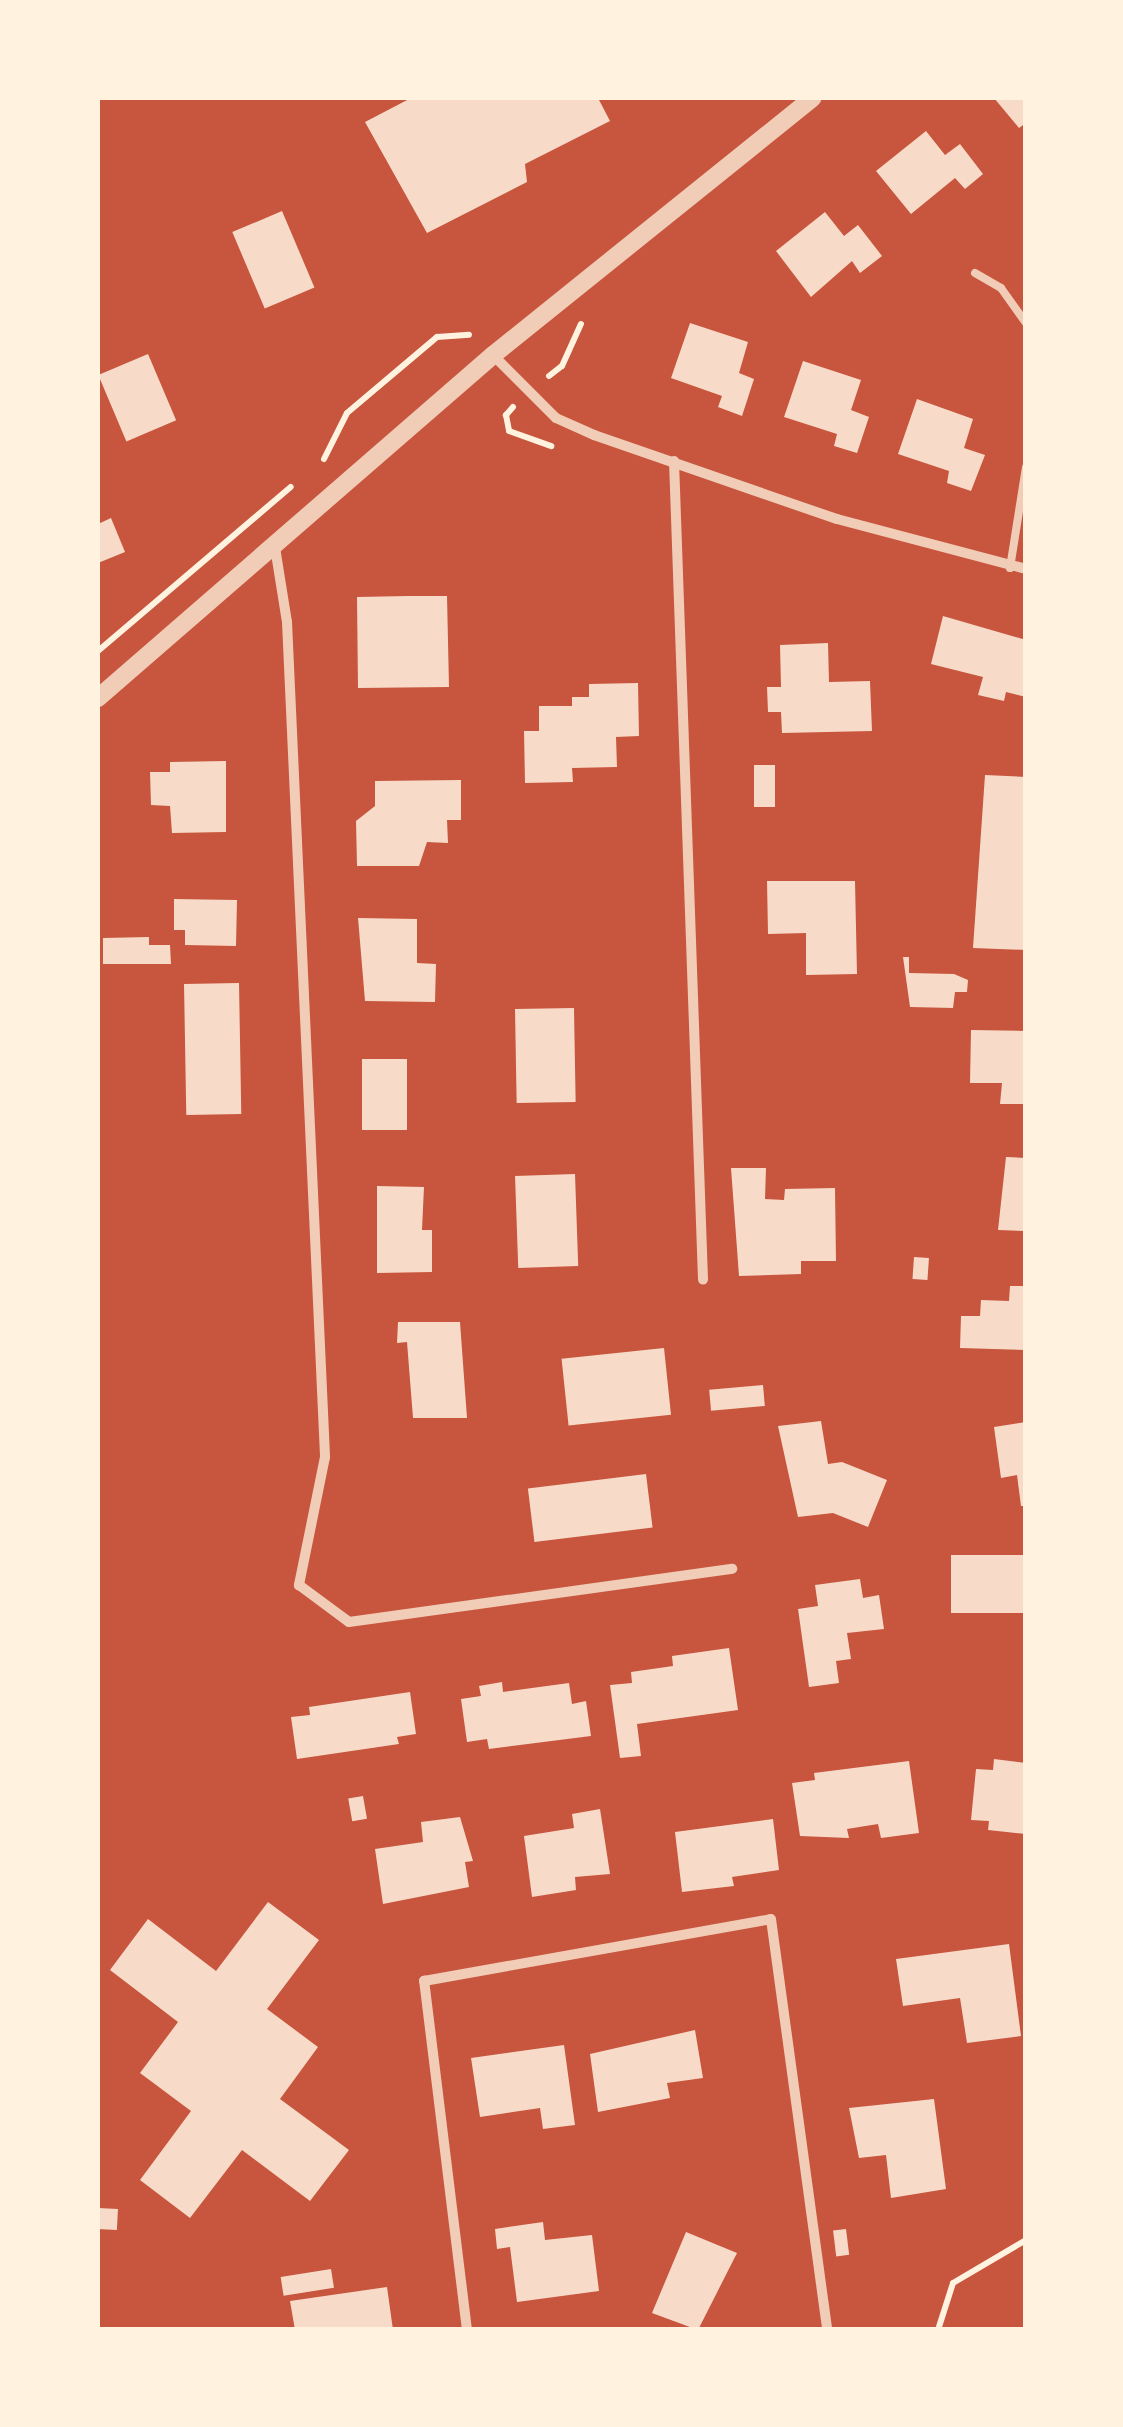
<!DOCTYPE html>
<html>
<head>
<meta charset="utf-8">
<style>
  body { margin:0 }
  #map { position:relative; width:1123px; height:2427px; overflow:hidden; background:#c8553d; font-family:"Golos Text",sans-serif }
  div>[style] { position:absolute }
  .building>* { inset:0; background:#f7dbc8; transform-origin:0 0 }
  .path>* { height:6px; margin:-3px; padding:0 3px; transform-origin:3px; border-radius:3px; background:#fff3e0 }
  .service>* { height:8px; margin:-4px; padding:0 4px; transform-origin:4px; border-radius:4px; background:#f1ccb7 }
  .minor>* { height:10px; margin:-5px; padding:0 5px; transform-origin:5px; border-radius:5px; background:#f1ccb7 }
  .tertiary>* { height:18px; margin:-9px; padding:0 9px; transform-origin:9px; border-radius:9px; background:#f1ccb7 }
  span { translate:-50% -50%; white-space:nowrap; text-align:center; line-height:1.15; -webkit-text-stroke:10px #fff3e0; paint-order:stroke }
  .frame { position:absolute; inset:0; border:100px solid #fff3e0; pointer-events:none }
</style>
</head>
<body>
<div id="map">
  <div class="building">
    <i style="clip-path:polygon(411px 98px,598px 98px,610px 121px,525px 164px,527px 182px,427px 233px,365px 122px)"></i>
    <i style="clip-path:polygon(994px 98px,1026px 98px,1026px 123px,1019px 128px)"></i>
    <i style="clip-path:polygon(926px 131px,945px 155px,960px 144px,983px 174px,965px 189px,955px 178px,911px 214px,876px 171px)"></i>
    <i style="left:282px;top:211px;width:83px;height:54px;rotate:67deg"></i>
    <i style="clip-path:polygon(825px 212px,844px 236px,858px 225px,882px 256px,860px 273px,852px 261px,811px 297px,776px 251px)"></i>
    <i style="clip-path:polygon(690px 323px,748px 342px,739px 373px,754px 379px,742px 416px,718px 407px,722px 396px,671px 378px)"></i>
    <i style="left:148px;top:354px;width:72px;height:54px;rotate:67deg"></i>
    <i style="clip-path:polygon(803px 361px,861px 380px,851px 410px,869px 417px,857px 453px,834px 446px,837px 434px,784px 417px)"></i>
    <i style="clip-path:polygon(917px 399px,973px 419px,964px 448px,985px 455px,971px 491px,947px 483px,949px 471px,898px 454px)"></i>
    <i style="clip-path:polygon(111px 518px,125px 552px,98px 563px,98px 524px)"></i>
    <i style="clip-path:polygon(408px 596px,447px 596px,449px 687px,358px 688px,357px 597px)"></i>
    <i style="clip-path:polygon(943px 616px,1026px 640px,1026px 697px,1006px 692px,1004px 701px,978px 695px,983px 677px,931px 664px)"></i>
    <i style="clip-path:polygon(828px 643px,829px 682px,870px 681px,872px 731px,782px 733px,781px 712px,768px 712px,767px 687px,781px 687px,780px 645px)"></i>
    <i style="clip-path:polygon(638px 683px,639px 736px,616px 737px,617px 767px,572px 768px,573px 782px,525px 783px,524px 731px,539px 731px,539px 706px,572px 706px,572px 697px,589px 697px,589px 684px)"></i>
    <i style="clip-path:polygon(226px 761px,226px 832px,172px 833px,170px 806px,151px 805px,150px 772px,170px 772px,170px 762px)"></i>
    <i style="left:754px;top:765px;width:21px;height:42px"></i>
    <i style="clip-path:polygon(985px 775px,1026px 777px,1026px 950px,973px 948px)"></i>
    <i style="clip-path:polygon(461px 780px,461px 820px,447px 820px,448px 843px,427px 842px,419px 866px,357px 866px,356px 821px,375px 806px,375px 781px)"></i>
    <i style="clip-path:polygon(767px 881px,855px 881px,857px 974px,806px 975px,806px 933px,768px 934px)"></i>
    <i style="clip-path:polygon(174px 899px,237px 900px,236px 946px,185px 945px,185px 930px,174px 930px)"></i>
    <i style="clip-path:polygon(358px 918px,417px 919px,417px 963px,436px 964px,435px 1002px,365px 1001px)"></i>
    <i style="clip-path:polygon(149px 937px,149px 945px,170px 945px,171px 964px,103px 964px,103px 938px)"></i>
    <i style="clip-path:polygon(903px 957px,909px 957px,909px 973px,954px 974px,968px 980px,967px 992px,955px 992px,953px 1008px,910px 1007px)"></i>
    <i style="left:239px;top:983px;width:131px;height:55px;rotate:89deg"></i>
    <i style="left:574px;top:1008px;width:94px;height:59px;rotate:89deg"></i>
    <i style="clip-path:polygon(971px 1030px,1026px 1031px,1026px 1104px,1000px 1104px,1002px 1083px,970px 1083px)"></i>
    <i style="left:362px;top:1059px;width:45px;height:71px"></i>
    <i style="clip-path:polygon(1006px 1157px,1026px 1158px,1026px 1231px,998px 1230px)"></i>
    <i style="clip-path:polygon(731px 1168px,766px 1168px,765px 1199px,784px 1200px,785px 1189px,835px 1188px,836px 1261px,801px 1261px,801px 1274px,739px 1276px)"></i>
    <i style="left:575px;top:1174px;width:92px;height:60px;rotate:88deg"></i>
    <i style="clip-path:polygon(377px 1186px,424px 1187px,422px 1230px,432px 1230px,432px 1272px,377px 1273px)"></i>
    <i style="left:914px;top:1257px;width:15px;height:22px;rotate:4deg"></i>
    <i style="clip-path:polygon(1010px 1286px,1026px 1286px,1026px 1350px,960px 1348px,961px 1316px,980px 1316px,981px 1300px,1009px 1301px)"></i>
    <i style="clip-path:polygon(398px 1322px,460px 1322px,467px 1418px,413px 1418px,407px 1342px,397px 1343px)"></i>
    <i style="left:664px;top:1348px;width:67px;height:103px;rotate:84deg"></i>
    <i style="left:763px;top:1385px;width:21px;height:54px;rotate:85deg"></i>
    <i style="clip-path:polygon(821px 1421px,828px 1464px,842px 1462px,887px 1480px,868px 1527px,833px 1513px,798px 1517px,778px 1426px)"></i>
    <i style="clip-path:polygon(1026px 1422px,1026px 1506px,1021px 1506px,1017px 1475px,1001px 1478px,994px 1427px)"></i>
    <i style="left:646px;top:1474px;width:54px;height:119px;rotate:83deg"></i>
    <i style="left:1026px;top:1555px;width:58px;height:75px;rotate:90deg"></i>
    <i style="clip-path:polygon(860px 1579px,863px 1598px,879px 1595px,884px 1629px,847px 1633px,851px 1659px,836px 1661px,839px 1683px,809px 1687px,798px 1609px,818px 1606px,815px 1585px)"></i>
    <i style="clip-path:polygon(729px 1648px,738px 1710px,637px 1724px,641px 1756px,620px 1758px,610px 1685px,632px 1683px,631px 1672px,673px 1666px,672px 1656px)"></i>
    <i style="clip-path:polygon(502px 1682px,503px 1692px,569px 1683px,572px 1704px,586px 1701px,591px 1736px,489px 1749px,487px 1739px,467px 1742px,461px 1699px,481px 1696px,479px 1686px)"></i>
    <i style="clip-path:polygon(410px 1692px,416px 1734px,397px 1737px,399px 1744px,297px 1759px,291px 1717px,310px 1715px,309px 1707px)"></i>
    <i style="clip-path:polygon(994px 1759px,1026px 1763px,1026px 1834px,988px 1830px,989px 1821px,971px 1820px,976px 1769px,993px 1770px)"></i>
    <i style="clip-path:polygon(909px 1761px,919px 1833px,881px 1838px,878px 1824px,847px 1829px,849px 1838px,800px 1836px,792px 1783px,815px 1780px,814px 1773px)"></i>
    <i style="left:363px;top:1796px;width:23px;height:15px;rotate:80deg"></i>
    <i style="clip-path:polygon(600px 1809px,610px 1874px,575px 1877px,576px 1890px,532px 1897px,524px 1836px,574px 1828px,572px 1814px)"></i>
    <i style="clip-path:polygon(460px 1817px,473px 1861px,465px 1862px,469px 1887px,383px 1904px,375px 1849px,423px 1842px,421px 1822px)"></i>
    <i style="clip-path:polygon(773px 1819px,779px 1870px,732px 1877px,734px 1886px,682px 1892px,675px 1832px)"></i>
    <i style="clip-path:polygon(268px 1902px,319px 1940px,267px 2009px,318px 2047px,280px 2099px,349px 2150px,310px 2201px,242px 2150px,190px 2218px,140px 2180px,191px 2111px,140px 2073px,178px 2022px,110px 1970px,148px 1919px,216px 1971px)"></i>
    <i style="clip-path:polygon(1009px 1944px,1021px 2036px,967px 2043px,960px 1998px,903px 2006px,896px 1959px)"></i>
    <i style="clip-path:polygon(695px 2030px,703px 2078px,667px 2083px,670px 2098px,598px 2112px,590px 2054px)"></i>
    <i style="clip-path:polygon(564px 2045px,575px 2125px,543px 2129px,540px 2108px,480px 2117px,471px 2058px)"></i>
    <i style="clip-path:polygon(934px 2099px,946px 2189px,891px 2198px,886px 2155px,859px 2158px,849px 2108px)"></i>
    <i style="left:98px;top:2208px;width:20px;height:21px;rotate:3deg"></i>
    <i style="clip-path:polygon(543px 2222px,545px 2240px,592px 2235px,599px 2291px,517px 2302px,510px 2247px,497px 2249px,495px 2229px)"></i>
    <i style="left:846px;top:2229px;width:26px;height:13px;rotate:83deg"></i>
    <i style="clip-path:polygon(686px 2232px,737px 2253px,698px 2330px,652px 2313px)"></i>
    <i style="left:331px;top:2269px;width:19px;height:51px;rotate:81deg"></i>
    <i style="clip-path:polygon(387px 2287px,393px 2330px,295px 2330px,290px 2301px)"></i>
  </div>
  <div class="path">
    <i style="left:549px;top:376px;width:16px;rotate:-38deg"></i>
    <i style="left:562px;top:366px;width:46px;rotate:-65.7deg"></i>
    <i style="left:513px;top:407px;width:11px;rotate:131deg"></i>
    <i style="left:506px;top:415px;width:16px;rotate:79deg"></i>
    <i style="left:509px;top:431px;width:45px;rotate:19.7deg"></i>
    <i style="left:324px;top:459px;width:51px;rotate:-63.4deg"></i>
    <i style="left:347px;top:413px;width:118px;rotate:-40.2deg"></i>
    <i style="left:437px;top:337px;width:32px;rotate:-4deg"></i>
    <i style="left:98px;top:651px;width:253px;rotate:-40.4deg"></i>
    <i style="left:938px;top:2330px;width:49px;rotate:-72.3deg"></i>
    <i style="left:953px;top:2283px;width:85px;rotate:-30.5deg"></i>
  </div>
  <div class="service">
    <i style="left:975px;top:273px;width:30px;rotate:30deg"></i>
    <i style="left:1001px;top:288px;width:43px;rotate:54.5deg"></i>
    <i style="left:1010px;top:568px;width:102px;rotate:-81deg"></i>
  </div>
  <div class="minor">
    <i style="left:493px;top:355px;width:89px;rotate:45deg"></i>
    <i style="left:556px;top:418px;width:42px;rotate:24.1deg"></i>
    <i style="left:594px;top:435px;width:257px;rotate:19.1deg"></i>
    <i style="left:837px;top:519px;width:196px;rotate:14.8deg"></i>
    <i style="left:674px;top:461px;width:819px;rotate:87.97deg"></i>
    <i style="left:274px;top:541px;width:82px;rotate:80.9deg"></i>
    <i style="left:287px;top:622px;width:836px;rotate:87.39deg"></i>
    <i style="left:325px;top:1457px;width:131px;rotate:101.5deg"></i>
    <i style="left:299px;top:1585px;width:62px;rotate:36.5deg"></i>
    <i style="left:349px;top:1622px;width:387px;rotate:-7.9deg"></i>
    <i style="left:467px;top:2330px;width:352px;rotate:-97deg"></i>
    <i style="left:424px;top:1981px;width:352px;rotate:-10.1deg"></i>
    <i style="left:771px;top:1919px;width:415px;rotate:82.2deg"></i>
  </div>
  <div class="tertiary">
    <i style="left:98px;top:698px;width:523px;rotate:-40.97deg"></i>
    <i style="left:493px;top:355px;width:410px;rotate:-38.8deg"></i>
  </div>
  <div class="frame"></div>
</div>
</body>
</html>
